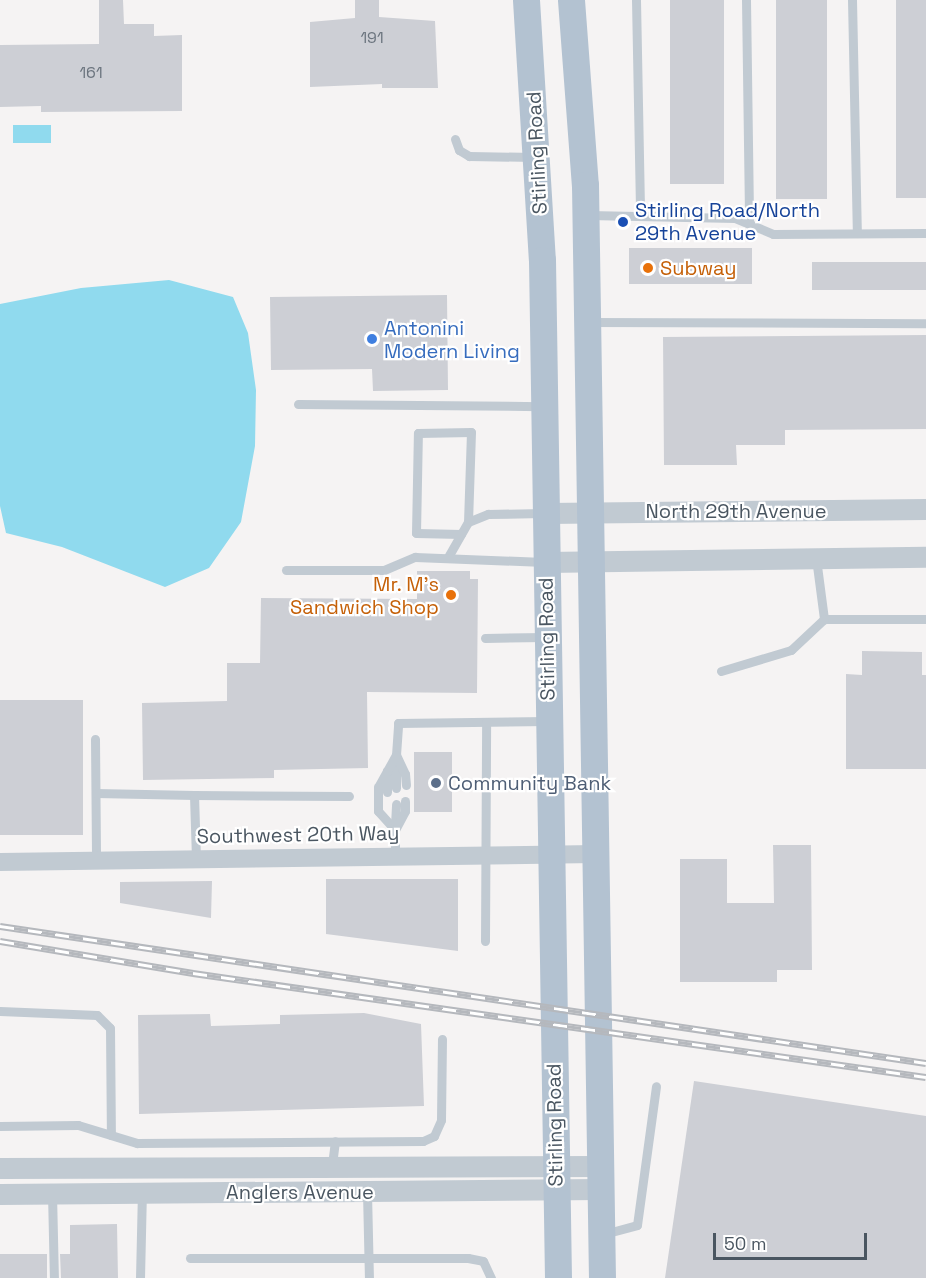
<!DOCTYPE html>
<html>
<head>
<meta charset="utf-8">
<style>
  body { margin:0 }
  #map { position:relative; width:926px; height:1278px; overflow:hidden; background:#f5f3f3; font-family:"Space Grotesk",sans-serif }
  div>[style] { position:absolute }
  .water>* { inset:0; background:#90daee; transform-origin:0 0 }
  .building>* { inset:0; background:#cdcfd5; transform-origin:0 0 }
  .service>* { height:9px; margin:-4.5px; padding:0 4.5px; transform-origin:4.5px; border-radius:4.5px; background:#c1cad2 }
  .minor>* { height:18px; margin:-9px; padding:0 9px; transform-origin:9px; border-radius:9px; background:#c1cad2 }
  .tertiary>* { height:21px; margin:-10.5px; padding:0 10.5px; transform-origin:10.5px; border-radius:10.5px; background:#c1cad2 }
  .primary>* { height:27px; margin:-13.5px; padding:0 13.5px; transform-origin:13.5px; border-radius:13.5px; background:#b3c2d1 }
  .rail>* { height:7px; margin-top:-3.5px; transform-origin:0; background:repeating-linear-gradient(90deg,#fff 0 14px,#b5b8bd 0 28px); box-sizing:border-box; border-block:2px solid #b5b8bd }
  .dots>* { width:16px; height:16px; translate:-50% -50%; box-sizing:border-box; border:3px solid #fff; border-radius:50% }
  span { translate:-50% -50%; white-space:nowrap; text-align:center; line-height:1.15; -webkit-text-stroke:4.5px #fff; paint-order:stroke }
  .number-label { font-size:16px; color:#6b747e }
  .number-label span { -webkit-text-stroke-width:0 }
  .street-label { font-size:20px; color:#4a5661 }
  .transit-label { font-size:20px; color:#164399 }
  .left { translate:0 -50%; text-align:left }
  .food-label { font-size:20px; color:#c56008 }
  .right { translate:-100% -50%; text-align:right }
  .shop-label { font-size:20px; color:#366cbe }
  .service-label { font-size:20px; color:#4e5e75 }
  .scale { position:absolute; left:713px; top:1233px; width:154px; height:27px; box-sizing:border-box; border:3px solid #4a5661; border-top:0; padding-left:8px; font-size:18px; line-height:21px; white-space:nowrap; color:#4a5661; -webkit-text-stroke:4px #fff; paint-order:stroke }
</style>
</head>
<body>
<div id="map">
  <div class="water">
    <i style="left:13px;top:125px;width:38px;height:18px"></i>
    <i style="clip-path:polygon(169px 280px,233px 297px,248px 333px,256px 390px,255px 446px,241px 522px,209px 568px,165px 587px,62px 547px,6px 533px,0 506px,0 304px,81px 288px)"></i>
  </div>
  <div class="building">
    <i style="clip-path:polygon(99px 0,123px 0,124px 24px,154px 24px,154px 36px,182px 35px,182px 111px,41px 112px,41px 106px,0 107px,0 45px,99px 44px)"></i>
    <i style="clip-path:polygon(355px 0,379px 0,379px 17px,435px 21px,438px 88px,382px 88px,382px 84px,310px 87px,310px 22px,355px 18px)"></i>
    <i style="left:670px;top:0;width:54px;height:184px"></i>
    <i style="left:776px;top:0;width:51px;height:199px"></i>
    <i style="left:896px;top:0;width:30px;height:198px"></i>
    <i style="left:629px;top:248px;width:123px;height:36px"></i>
    <i style="left:812px;top:262px;width:114px;height:28px"></i>
    <i style="clip-path:polygon(447px 295px,448px 390px,373px 391px,372px 369px,271px 370px,270px 297px)"></i>
    <i style="clip-path:polygon(926px 335px,926px 429px,785px 430px,785px 445px,736px 445px,737px 465px,664px 465px,663px 337px)"></i>
    <i style="clip-path:polygon(417px 571px,470px 571px,470px 579px,478px 579px,477px 693px,367px 692px,368px 768px,274px 770px,274px 778px,143px 780px,142px 703px,227px 701px,227px 663px,260px 663px,261px 598px,417px 599px)"></i>
    <i style="clip-path:polygon(862px 651px,922px 652px,922px 675px,926px 675px,926px 769px,846px 769px,846px 674px,862px 675px)"></i>
    <i style="left:0;top:700px;width:83px;height:135px"></i>
    <i style="left:414px;top:752px;width:38px;height:60px"></i>
    <i style="clip-path:polygon(773px 845px,811px 845px,812px 970px,777px 970px,777px 982px,680px 982px,680px 859px,727px 859px,727px 903px,774px 903px)"></i>
    <i style="clip-path:polygon(326px 879px,458px 879px,458px 951px,326px 934px)"></i>
    <i style="clip-path:polygon(212px 881px,211px 918px,120px 903px,120px 882px)"></i>
    <i style="clip-path:polygon(364px 1013px,421px 1024px,424px 1106px,139px 1114px,138px 1015px,210px 1014px,211px 1026px,280px 1024px,280px 1015px)"></i>
    <i style="clip-path:polygon(694px 1081px,926px 1116px,926px 1278px,665px 1278px)"></i>
    <i style="clip-path:polygon(117px 1224px,118px 1278px,61px 1278px,60px 1254px,70px 1254px,70px 1225px)"></i>
    <i style="left:47px;top:1254px;width:24px;height:47px;rotate:90deg"></i>
  </div>
  <div class="service">
    <i style="left:636px;top:0;width:216px;rotate:88.9deg"></i>
    <i style="left:746px;top:0;width:224px;rotate:89.2deg"></i>
    <i style="left:852px;top:0;width:233px;rotate:88.8deg"></i>
    <i style="left:455px;top:139px;width:12px;rotate:70deg"></i>
    <i style="left:459px;top:150px;width:12px;rotate:31deg"></i>
    <i style="left:469px;top:156px;width:65px;rotate:0.9deg"></i>
    <i style="left:588px;top:215px;width:147px;rotate:1.2deg"></i>
    <i style="left:735px;top:218px;width:41px;rotate:22.8deg"></i>
    <i style="left:773px;top:234px;width:153px;rotate:-0.4deg"></i>
    <i style="left:589px;top:322px;width:337px;rotate:0.2deg"></i>
    <i style="left:298px;top:404px;width:244px;rotate:0.5deg"></i>
    <i style="left:461px;top:534px;width:45px;rotate:-178.7deg"></i>
    <i style="left:416px;top:533px;width:100px;rotate:-88.9deg"></i>
    <i style="left:418px;top:433px;width:53px;rotate:-1.1deg"></i>
    <i style="left:471px;top:432px;width:90px;rotate:91.9deg"></i>
    <i style="left:448px;top:557px;width:40px;rotate:-60.3deg"></i>
    <i style="left:468px;top:522px;width:22px;rotate:-22deg"></i>
    <i style="left:488px;top:514px;width:55px;rotate:-1deg"></i>
    <i style="left:816px;top:558px;width:62px;rotate:82.5deg"></i>
    <i style="left:824px;top:619px;width:102px"></i>
    <i style="left:286px;top:570px;width:98px"></i>
    <i style="left:384px;top:570px;width:34px;rotate:-23deg"></i>
    <i style="left:415px;top:557px;width:129px;rotate:2.2deg"></i>
    <i style="left:485px;top:638px;width:60px;rotate:-1deg"></i>
    <i style="left:721px;top:671px;width:73px;rotate:-16.7deg"></i>
    <i style="left:791px;top:650px;width:45px;rotate:-43.2deg"></i>
    <i style="left:95px;top:739px;width:121px;rotate:89.5deg"></i>
    <i style="left:396px;top:757px;width:31px;rotate:90deg"></i>
    <i style="left:387px;top:771px;width:18px;rotate:119deg"></i>
    <i style="left:378px;top:787px;width:24px;rotate:90deg"></i>
    <i style="left:378px;top:811px;width:25px;rotate:48deg"></i>
    <i style="left:406px;top:785px;width:11px;rotate:-95deg"></i>
    <i style="left:405px;top:774px;width:21px;rotate:-115deg"></i>
    <i style="left:396px;top:755px;width:32px;rotate:-86deg"></i>
    <i style="left:398px;top:723px;width:149px;rotate:-0.8deg"></i>
    <i style="left:387px;top:792px;width:21px;rotate:-90deg"></i>
    <i style="left:387px;top:771px;width:18px;rotate:-61deg"></i>
    <i style="left:96px;top:793px;width:98px;rotate:1.2deg"></i>
    <i style="left:194px;top:795px;width:64px;rotate:88.2deg"></i>
    <i style="left:194px;top:795px;width:155px;rotate:0.4deg"></i>
    <i style="left:395px;top:825px;width:21px;rotate:-87deg"></i>
    <i style="left:395px;top:857px;width:27px;rotate:-90deg"></i>
    <i style="left:395px;top:830px;width:21px;rotate:-62deg"></i>
    <i style="left:405px;top:811px;width:10px;rotate:-90deg"></i>
    <i style="left:485px;top:941px;width:219px;rotate:-89.7deg"></i>
    <i style="left:0;top:1011px;width:97px;rotate:2.4deg"></i>
    <i style="left:97px;top:1015px;width:18px;rotate:45deg"></i>
    <i style="left:110px;top:1028px;width:107px;rotate:89.5deg"></i>
    <i style="left:0;top:1126px;width:78px;rotate:-0.7deg"></i>
    <i style="left:78px;top:1125px;width:62px;rotate:17deg"></i>
    <i style="left:137px;top:1143px;width:286px;rotate:-0.4deg"></i>
    <i style="left:423px;top:1141px;width:12px;rotate:-24deg"></i>
    <i style="left:434px;top:1136px;width:17px;rotate:-66deg"></i>
    <i style="left:441px;top:1120px;width:81px;rotate:-89.3deg"></i>
    <i style="left:332px;top:1165px;width:24px;rotate:-83deg"></i>
    <i style="left:367px;top:1192px;width:86px;rotate:88.7deg"></i>
    <i style="left:52px;top:1193px;width:85px;rotate:88.7deg"></i>
    <i style="left:604px;top:1234px;width:34px;rotate:-15deg"></i>
    <i style="left:637px;top:1225px;width:140px;rotate:-82.2deg"></i>
    <i style="left:190px;top:1258px;width:278px"></i>
    <i style="left:468px;top:1258px;width:15px;rotate:11deg"></i>
    <i style="left:483px;top:1261px;width:19px;rotate:65deg"></i>
    <i style="left:140px;top:1278px;width:85px;rotate:-88.7deg"></i>
  </div>
  <div class="minor">
    <i style="left:0;top:862px;width:596px;rotate:-0.77deg"></i>
  </div>
  <div class="tertiary">
    <i style="left:546px;top:513px;width:380px;rotate:-0.6deg"></i>
    <i style="left:546px;top:562px;width:380px;rotate:-0.8deg"></i>
    <i style="left:0;top:1168px;width:600px;rotate:-0.19deg"></i>
    <i style="left:0;top:1194px;width:601px;rotate:-0.48deg"></i>
  </div>
  <div class="primary">
    <i style="left:526px;top:0;width:260px;rotate:86.5deg"></i>
    <i style="left:542px;top:260px;width:1018px;rotate:89.1deg"></i>
    <i style="left:571px;top:0;width:186px;rotate:85.7deg"></i>
    <i style="left:585px;top:185px;width:1093px;rotate:89.11deg"></i>
  </div>
  <div class="rail">
    <i style="left:0;top:926px;width:936px;rotate:8.42deg"></i>
    <i style="left:0;top:941px;width:196px;rotate:9.4deg"></i>
    <i style="left:193px;top:973px;width:740px;rotate:8.08deg"></i>
  </div>
  <div class="dots">
    <i style="left:623px;top:222px;background:#1a4fb4"></i>
    <i style="left:648px;top:268px;background:#e8710a"></i>
    <i style="left:372px;top:339px;background:#3f7fe0"></i>
    <i style="left:451px;top:595px;background:#e8710a"></i>
    <i style="left:436px;top:783px;background:#5c6f8a"></i>
  </div>
  <div class="number-label">
    <span style="left:372px;top:38px">191</span>
    <span style="left:91px;top:73px">161</span>
  </div>
  <div class="street-label">
    <span style="left:537px;top:153px;rotate:-93deg">Stirling Road</span>
    <span style="left:736px;top:511px">North 29th Avenue</span>
    <span style="left:547px;top:639px;rotate:-91deg">Stirling Road</span>
    <span style="left:298px;top:835px;rotate:-1deg">Southwest 20th Way</span>
    <span style="left:555px;top:1125px;rotate:-91deg">Stirling Road</span>
    <span style="left:300px;top:1192px">Anglers Avenue</span>
  </div>
  <div class="transit-label">
    <span class="left" style="left:635px;top:222px">Stirling Road/North<br>29th Avenue</span>
  </div>
  <div class="food-label">
    <span class="left" style="left:660px;top:268px">Subway</span>
    <span class="right" style="left:439px;top:596px">Mr. M's<br>Sandwich Shop</span>
  </div>
  <div class="shop-label">
    <span class="left" style="left:384px;top:340px">Antonini<br>Modern Living</span>
  </div>
  <div class="service-label">
    <span class="left" style="left:448px;top:783px">Community Bank</span>
  </div>
  <div class="scale">50 m</div>
</div>
</body>
</html>
